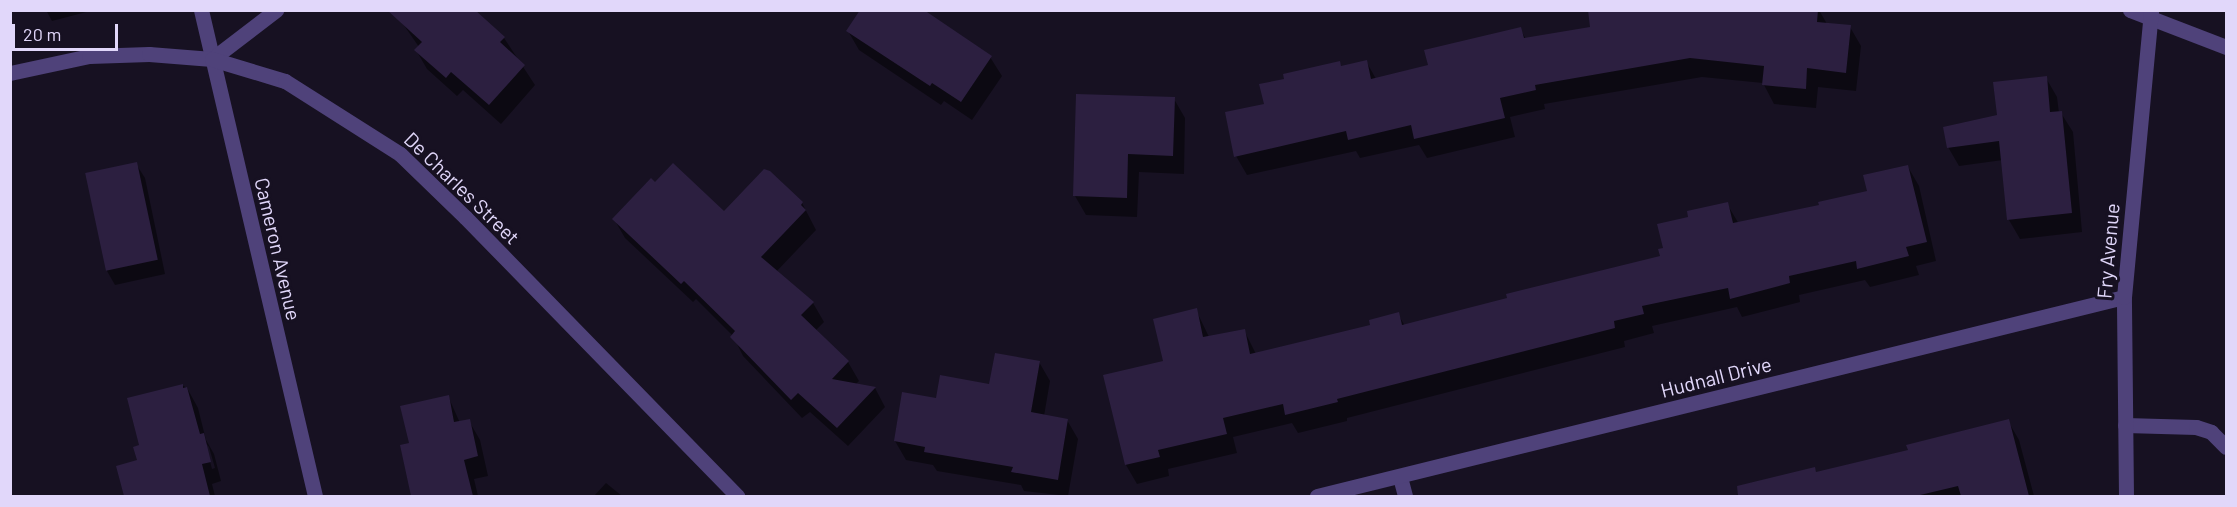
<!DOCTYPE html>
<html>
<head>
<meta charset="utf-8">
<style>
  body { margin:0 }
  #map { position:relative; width:2237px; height:507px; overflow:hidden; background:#171122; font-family:Barlow,sans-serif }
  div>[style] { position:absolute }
  .shadow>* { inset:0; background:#0007 }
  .building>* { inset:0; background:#2c1f40; transform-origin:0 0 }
  .minor>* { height:15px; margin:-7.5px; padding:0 7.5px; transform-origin:7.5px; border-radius:7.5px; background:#4f427a }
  span { translate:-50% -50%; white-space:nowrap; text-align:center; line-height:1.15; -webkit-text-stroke:6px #171122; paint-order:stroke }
  .street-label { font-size:20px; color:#e1d7fa }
  .frame { position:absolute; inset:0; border:12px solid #e1d7fa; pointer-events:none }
  .scale { position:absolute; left:12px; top:24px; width:106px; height:27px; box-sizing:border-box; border:3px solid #e1d7fa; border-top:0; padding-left:8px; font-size:18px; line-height:21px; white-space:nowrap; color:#e1d7fa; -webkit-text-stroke:4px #171122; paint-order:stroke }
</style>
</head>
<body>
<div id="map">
  <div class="shadow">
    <i style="clip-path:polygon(46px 10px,94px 10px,52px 21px)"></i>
    <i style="clip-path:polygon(473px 10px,504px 38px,535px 85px,501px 124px,463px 90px,457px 96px,427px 69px,416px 50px,419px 47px,401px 21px)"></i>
    <i style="clip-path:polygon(1597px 10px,1819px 10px,1827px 24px,1850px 27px,1861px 46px,1856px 91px,1818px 87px,1816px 108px,1774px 104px,1763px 83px,1702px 77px,1544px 104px,1545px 109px,1510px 117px,1515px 137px,1427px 158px,1419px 145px,1360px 158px,1356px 151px,1247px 175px,1236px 156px,1266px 105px,1286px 80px,1339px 63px,1342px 67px,1366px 61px,1376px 79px,1429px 66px,1520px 29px,1526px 39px,1592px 28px)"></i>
    <i style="clip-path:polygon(848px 31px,990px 57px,1002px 76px,972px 120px,944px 101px,941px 105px,859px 50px)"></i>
    <i style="clip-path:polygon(2046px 78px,2057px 97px,2059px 113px,2061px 113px,2073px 132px,2082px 232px,2020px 239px,2009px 220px,2003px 160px,1959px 166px,1948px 147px,1999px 116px)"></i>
    <i style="clip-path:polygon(1174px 99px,1185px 118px,1184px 174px,1139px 172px,1137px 217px,1086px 215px,1075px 196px)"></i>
    <i style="clip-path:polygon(136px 164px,145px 178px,165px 274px,115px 285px,107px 271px,87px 174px)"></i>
    <i style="clip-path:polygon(1908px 167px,1919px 186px,1936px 261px,1916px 266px,1919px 275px,1870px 287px,1865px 280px,1799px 295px,1800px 302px,1742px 317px,1737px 307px,1652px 326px,1654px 333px,1624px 341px,1625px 347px,1347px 418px,1347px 421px,1298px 433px,1292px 423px,1233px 437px,1237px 453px,1168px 469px,1169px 476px,1137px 484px,1126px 465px,1105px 377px,1165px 362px,1196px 310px,1209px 337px,1244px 330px,1256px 354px,1372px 326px,1398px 314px,1405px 326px,1661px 257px,1664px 249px,1690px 218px,1727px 204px,1739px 224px,1821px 206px,1869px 192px)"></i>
    <i style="clip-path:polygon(802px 203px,816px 230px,776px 272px,813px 303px,824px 322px,815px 331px,848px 362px,859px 381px,855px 385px,875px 388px,885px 407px,848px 446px,810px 412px,802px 418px,743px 356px,733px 336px,696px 299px,693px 302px,625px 238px,614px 219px,724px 213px)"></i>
    <i style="clip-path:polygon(1039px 362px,1050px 381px,1044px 416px,1067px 420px,1078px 439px,1068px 496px,1024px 491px,1021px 485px,937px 471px,933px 465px,906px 460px,895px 441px,937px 400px,991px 386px)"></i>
    <i style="clip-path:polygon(evenodd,182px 385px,187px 388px,198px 408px,206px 440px,214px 454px,221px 481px,212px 484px,215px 496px,126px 496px,118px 467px,139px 462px,141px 446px,182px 385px,205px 442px,209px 447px,215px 468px,212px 469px,205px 442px)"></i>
    <i style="clip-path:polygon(448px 396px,460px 423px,469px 421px,480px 440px,488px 476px,474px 479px,478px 496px,413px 496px,401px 446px,411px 444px)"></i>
    <i style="clip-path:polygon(2008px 421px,2019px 440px,2034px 496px,1732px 496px,1781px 484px,1814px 468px,1817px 474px,1910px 451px)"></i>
    <i style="clip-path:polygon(606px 483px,622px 496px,594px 496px)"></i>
  </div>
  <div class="building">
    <i style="clip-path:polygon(387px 10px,475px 10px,505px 37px,500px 42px,525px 65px,489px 105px,451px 72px,446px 78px,414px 50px,422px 42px)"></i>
    <i style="clip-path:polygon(860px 10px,924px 10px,992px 56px,961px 102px,932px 83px,930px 86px,846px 31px)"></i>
    <i style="clip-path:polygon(1588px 10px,1818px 10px,1817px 22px,1851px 25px,1846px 73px,1807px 68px,1806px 89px,1762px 85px,1764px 66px,1690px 58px,1535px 85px,1536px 90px,1500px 98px,1505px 118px,1414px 139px,1411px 125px,1348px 140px,1346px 131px,1234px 157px,1225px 112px,1264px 104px,1259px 84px,1284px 79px,1283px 74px,1340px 61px,1341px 66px,1367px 60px,1371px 79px,1428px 65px,1424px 50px,1521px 27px,1524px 38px,1590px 27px)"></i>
    <i style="clip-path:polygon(2047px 76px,2050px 112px,2062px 111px,2072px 213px,2007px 220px,1999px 141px,1947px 148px,1943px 127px,1997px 115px,1993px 82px)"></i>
    <i style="clip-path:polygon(1076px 94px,1175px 97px,1173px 156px,1128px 154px,1127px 198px,1073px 196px)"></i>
    <i style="left:137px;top:162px;width:100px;height:53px;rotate:78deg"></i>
    <i style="clip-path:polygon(673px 163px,724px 211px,764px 169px,770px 171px,803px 202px,801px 205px,806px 210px,761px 257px,814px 302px,801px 315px,849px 361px,832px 379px,876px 387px,837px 428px,798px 393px,791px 400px,730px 337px,735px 331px,684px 281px,681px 284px,612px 219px,651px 178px,655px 182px)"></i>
    <i style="clip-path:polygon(1908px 165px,1927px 242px,1906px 247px,1909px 256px,1857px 269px,1856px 261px,1789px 276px,1790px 283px,1730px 299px,1728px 288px,1642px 306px,1644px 314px,1614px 321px,1615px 328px,1337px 399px,1338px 402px,1285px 415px,1283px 404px,1223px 418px,1227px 434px,1158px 450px,1160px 457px,1125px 465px,1103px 375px,1163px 361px,1153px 319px,1197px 308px,1203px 337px,1245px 329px,1250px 354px,1370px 325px,1369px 320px,1399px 312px,1402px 325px,1507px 298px,1506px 294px,1660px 256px,1658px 249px,1663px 248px,1657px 224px,1688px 217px,1687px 211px,1728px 202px,1733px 223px,1819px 205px,1818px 202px,1867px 191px,1863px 175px)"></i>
    <i style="clip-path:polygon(995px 353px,1040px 361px,1031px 412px,1068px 419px,1058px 480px,1011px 472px,1013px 467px,924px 452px,925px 447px,894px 441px,902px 392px,936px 398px,940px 375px,989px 384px)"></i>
    <i style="clip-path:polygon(183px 384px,183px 388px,187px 387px,200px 434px,204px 433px,211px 462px,202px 464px,210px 496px,124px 496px,116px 466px,137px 460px,133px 447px,139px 445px,127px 398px)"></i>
    <i style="clip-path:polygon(449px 395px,454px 422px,470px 419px,478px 456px,464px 460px,473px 496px,411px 496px,400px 445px,409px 443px,400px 406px)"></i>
    <i style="clip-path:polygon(2009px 419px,2029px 496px,1961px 496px,1958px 486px,1916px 496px,1738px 496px,1737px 486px,1815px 467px,1816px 472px,1908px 450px,1906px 445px)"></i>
  </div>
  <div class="minor">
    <i style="left:201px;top:10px;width:499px;rotate:76.8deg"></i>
    <i style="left:2130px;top:10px;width:103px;rotate:21.1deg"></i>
    <i style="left:212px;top:59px;width:81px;rotate:-37.4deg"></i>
    <i style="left:10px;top:73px;width:81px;rotate:-12.1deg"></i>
    <i style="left:89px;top:56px;width:60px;rotate:-1.9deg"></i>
    <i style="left:149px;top:54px;width:63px;rotate:4.5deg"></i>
    <i style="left:212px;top:59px;width:76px;rotate:16.8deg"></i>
    <i style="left:285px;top:81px;width:136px;rotate:32.4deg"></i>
    <i style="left:400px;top:154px;width:91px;rotate:44.1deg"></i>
    <i style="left:465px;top:217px;width:390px;rotate:45.7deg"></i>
    <i style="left:2125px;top:425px;width:71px;rotate:1.6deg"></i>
    <i style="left:2196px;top:427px;width:16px;rotate:18deg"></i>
    <i style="left:2211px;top:432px;width:21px;rotate:45deg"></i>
    <i style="left:1400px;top:477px;width:20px;rotate:75deg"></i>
    <i style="left:1317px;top:496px;width:831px;rotate:-13.85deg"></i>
    <i style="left:2126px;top:496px;width:199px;rotate:-90.6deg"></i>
    <i style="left:2124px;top:297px;width:288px;rotate:-84.6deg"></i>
  </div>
  <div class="street-label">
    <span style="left:462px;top:188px;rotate:44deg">De Charles Street</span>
    <span style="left:278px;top:249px;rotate:77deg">Cameron Avenue</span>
    <span style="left:2108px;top:251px;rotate:-85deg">Fry Avenue</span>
    <span style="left:1716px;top:377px;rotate:-14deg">Hudnall Drive</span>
  </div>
  <div class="frame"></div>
  <div class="scale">20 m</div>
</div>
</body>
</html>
